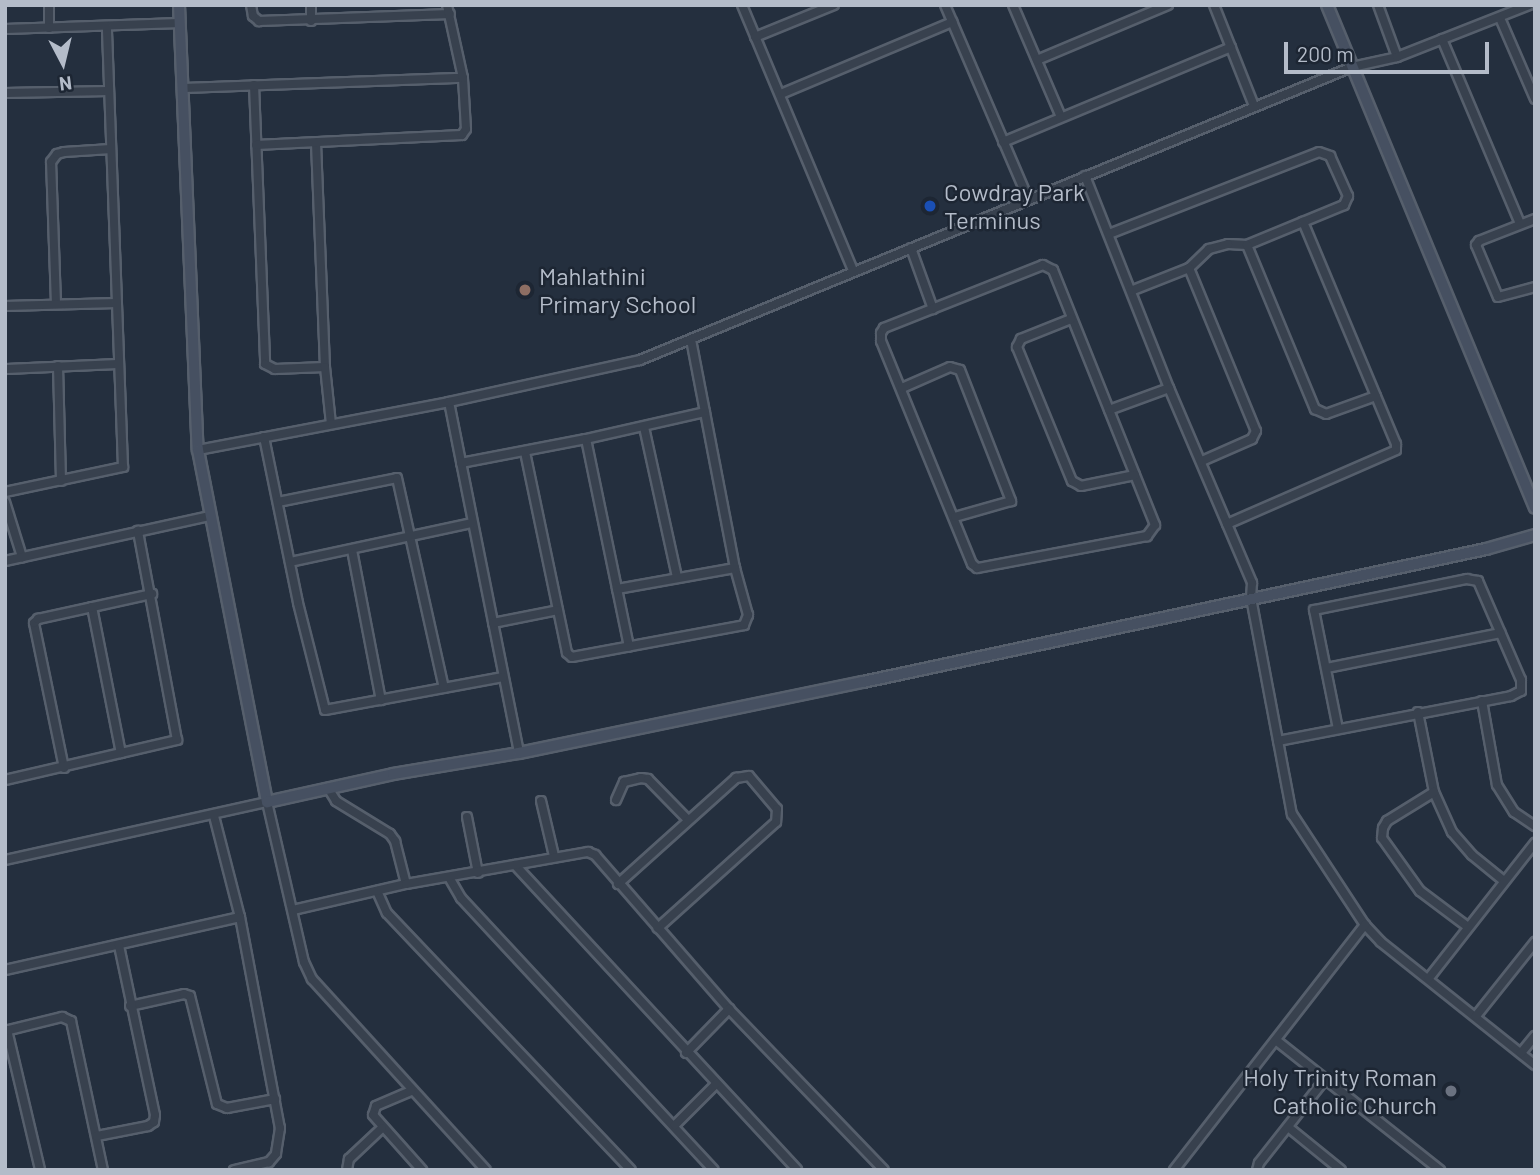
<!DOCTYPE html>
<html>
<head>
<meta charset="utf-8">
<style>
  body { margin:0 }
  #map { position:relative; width:1540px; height:1175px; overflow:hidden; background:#242f3e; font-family:Barlow,sans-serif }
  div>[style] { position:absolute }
  .roads { filter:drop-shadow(2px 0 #565f6c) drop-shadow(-2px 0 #565f6c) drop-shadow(0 2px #565f6c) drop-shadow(0 -2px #565f6c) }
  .street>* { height:8px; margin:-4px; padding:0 4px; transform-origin:4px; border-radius:4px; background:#38414e }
  .secondary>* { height:10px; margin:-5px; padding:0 5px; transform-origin:5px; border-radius:5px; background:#465061 }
  .dots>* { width:19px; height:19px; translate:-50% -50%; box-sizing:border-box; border:4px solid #1d2633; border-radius:50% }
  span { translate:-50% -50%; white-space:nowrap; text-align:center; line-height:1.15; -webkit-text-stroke:5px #1d2633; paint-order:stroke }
  .poi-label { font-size:24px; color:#b4bcc9 }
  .left { translate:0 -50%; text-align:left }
  .right { translate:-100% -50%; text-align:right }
  .frame { position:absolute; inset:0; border:7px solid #b4bcc9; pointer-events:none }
  .north { position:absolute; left:28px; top:28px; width:70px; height:70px; -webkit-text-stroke:5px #1d2633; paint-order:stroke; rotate:173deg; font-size:19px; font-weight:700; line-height:28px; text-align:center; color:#b4bcc9 }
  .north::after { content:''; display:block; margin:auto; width:24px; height:32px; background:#b4bcc9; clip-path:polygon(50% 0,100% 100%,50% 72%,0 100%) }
  .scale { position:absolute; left:1284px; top:42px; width:205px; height:32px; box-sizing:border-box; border:4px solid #b4bcc9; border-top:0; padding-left:9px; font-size:21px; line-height:24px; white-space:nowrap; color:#b4bcc9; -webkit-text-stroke:5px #1d2633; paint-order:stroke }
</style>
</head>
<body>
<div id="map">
  <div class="roads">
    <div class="street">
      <i style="left:49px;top:5px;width:23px;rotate:90deg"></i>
      <i style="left:251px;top:5px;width:11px;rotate:80deg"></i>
      <i style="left:253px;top:16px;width:8px;rotate:40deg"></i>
      <i style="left:259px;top:21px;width:191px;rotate:-2.1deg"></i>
      <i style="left:311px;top:5px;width:16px;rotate:90deg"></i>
      <i style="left:742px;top:5px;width:288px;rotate:67.3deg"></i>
      <i style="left:945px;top:5px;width:211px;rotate:66.8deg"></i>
      <i style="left:1013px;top:5px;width:122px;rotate:66.8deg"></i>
      <i style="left:1214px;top:5px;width:109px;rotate:68.4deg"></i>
      <i style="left:1378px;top:5px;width:55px;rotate:69.9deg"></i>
      <i style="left:1500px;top:18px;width:88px;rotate:66.6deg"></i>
      <i style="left:5px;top:29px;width:175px;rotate:-2deg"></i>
      <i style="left:755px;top:37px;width:85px;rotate:-22.1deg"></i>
      <i style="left:1442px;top:39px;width:201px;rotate:67.1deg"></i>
      <i style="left:1037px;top:60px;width:142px;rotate:-22.8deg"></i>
      <i style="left:254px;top:85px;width:279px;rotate:87.7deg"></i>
      <i style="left:265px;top:364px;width:11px;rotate:27deg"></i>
      <i style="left:275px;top:369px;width:50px;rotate:-2.3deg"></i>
      <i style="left:184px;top:88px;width:279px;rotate:-2.1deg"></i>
      <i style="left:5px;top:93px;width:104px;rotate:-1.1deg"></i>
      <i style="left:781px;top:94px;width:186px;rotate:-22.8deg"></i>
      <i style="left:1003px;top:142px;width:247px;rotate:-22.6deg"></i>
      <i style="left:316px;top:143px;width:224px;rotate:87.7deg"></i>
      <i style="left:325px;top:367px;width:57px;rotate:84deg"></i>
      <i style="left:256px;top:145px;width:206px;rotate:-2.8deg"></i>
      <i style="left:462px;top:135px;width:7px;rotate:-56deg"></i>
      <i style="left:466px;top:129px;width:51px;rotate:-93.4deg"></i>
      <i style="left:463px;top:78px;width:75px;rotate:-102.4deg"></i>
      <i style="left:1085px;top:176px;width:228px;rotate:68.4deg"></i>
      <i style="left:1169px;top:388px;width:212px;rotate:66.9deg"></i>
      <i style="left:1252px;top:583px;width:15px;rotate:94deg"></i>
      <i style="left:1251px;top:598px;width:220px;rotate:79.3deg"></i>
      <i style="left:1292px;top:814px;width:133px;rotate:56.7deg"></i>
      <i style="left:1365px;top:925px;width:23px;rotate:47deg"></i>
      <i style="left:1381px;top:942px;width:197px;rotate:38.6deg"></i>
      <i style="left:1535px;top:219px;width:60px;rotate:158.6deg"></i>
      <i style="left:1479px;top:241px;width:5px;rotate:127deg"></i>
      <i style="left:1476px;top:245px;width:56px;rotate:67.1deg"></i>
      <i style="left:1498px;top:297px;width:38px;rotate:-15deg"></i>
      <i style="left:1109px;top:234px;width:225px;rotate:-21.3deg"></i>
      <i style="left:1319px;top:152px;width:12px;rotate:20deg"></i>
      <i style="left:1330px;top:156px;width:44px;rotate:65.8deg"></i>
      <i style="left:1348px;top:196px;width:10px;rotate:114deg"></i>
      <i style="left:1344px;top:205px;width:105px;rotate:157.6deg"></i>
      <i style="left:1247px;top:245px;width:19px;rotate:-177deg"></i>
      <i style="left:1228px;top:244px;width:20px;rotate:165deg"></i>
      <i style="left:1209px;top:249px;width:28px;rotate:136deg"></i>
      <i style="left:1189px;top:268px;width:62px;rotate:158.4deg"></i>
      <i style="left:1247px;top:245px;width:178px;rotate:67.5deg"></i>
      <i style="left:1315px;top:409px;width:12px;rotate:24deg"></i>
      <i style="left:1326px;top:414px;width:53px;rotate:-19.8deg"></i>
      <i style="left:911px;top:248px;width:65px;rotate:70.2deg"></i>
      <i style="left:1043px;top:265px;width:11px;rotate:27deg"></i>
      <i style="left:1053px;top:270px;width:275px;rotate:68.2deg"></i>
      <i style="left:1155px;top:525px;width:14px;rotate:126deg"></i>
      <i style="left:1147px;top:536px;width:173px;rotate:169.3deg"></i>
      <i style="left:977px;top:568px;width:6px;rotate:-141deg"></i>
      <i style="left:972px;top:564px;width:241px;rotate:-112.2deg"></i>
      <i style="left:881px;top:341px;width:8px;rotate:-90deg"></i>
      <i style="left:881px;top:333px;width:6px;rotate:-59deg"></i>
      <i style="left:884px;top:328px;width:171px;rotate:-21.6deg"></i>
      <i style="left:1189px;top:268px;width:176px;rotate:67.7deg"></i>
      <i style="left:1256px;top:431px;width:9px;rotate:117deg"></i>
      <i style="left:1252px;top:439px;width:55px;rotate:156.3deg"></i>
      <i style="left:56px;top:304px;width:142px;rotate:-92deg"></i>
      <i style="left:51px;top:162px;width:10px;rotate:-53deg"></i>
      <i style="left:57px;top:154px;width:7px;rotate:-16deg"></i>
      <i style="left:64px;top:152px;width:47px;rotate:-3.7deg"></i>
      <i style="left:5px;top:306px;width:112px;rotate:-1.5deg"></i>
      <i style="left:1071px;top:319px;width:54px;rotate:158.2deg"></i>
      <i style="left:1021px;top:339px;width:9px;rotate:117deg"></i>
      <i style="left:1017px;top:347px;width:145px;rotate:67.7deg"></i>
      <i style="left:1072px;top:481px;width:10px;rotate:29deg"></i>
      <i style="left:1081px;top:486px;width:55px;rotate:-11.5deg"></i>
      <i style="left:58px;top:366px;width:115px;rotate:88.5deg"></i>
      <i style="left:5px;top:369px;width:114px;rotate:-2.5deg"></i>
      <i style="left:902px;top:388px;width:52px;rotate:-23.6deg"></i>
      <i style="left:950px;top:367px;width:10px;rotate:17deg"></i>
      <i style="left:960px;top:370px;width:141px;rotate:68.7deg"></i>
      <i style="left:1011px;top:501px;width:58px;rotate:164.1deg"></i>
      <i style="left:449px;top:402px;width:358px;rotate:78.7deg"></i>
      <i style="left:1109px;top:410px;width:64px;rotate:-20.1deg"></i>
      <i style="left:644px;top:427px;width:154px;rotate:77.6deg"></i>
      <i style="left:264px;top:437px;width:169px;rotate:78.4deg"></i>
      <i style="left:298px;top:603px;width:110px;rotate:75.8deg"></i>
      <i style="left:325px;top:710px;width:181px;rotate:-10.5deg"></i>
      <i style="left:586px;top:439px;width:212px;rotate:78.3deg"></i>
      <i style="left:198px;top:450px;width:256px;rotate:-10.8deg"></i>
      <i style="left:449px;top:402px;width:196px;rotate:-12.4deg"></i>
      <i style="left:640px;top:360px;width:770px;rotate:-22.37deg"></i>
      <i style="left:1352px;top:67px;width:46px;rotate:-12.5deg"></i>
      <i style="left:1397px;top:57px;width:142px;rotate:-21.5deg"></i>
      <i style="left:525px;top:452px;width:205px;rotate:78.2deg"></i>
      <i style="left:567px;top:653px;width:6px;rotate:39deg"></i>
      <i style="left:572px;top:657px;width:175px;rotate:-10.5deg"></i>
      <i style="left:744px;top:625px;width:11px;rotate:-68deg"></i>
      <i style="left:748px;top:615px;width:49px;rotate:-105.5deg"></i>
      <i style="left:735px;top:568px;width:232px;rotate:-100.9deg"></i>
      <i style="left:461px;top:463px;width:127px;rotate:-10.9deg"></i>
      <i style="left:586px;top:439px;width:122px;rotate:-12.8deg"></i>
      <i style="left:5px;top:492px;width:121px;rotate:-12deg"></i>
      <i style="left:123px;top:467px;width:441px;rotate:-92.1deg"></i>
      <i style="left:5px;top:502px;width:58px;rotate:72.8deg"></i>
      <i style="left:278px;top:502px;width:121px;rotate:-11.4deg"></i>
      <i style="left:397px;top:478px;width:215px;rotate:77.4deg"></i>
      <i style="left:1227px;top:524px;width:184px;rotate:-23.6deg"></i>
      <i style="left:1396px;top:450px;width:6px;rotate:-90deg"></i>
      <i style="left:1396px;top:444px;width:241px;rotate:-112.7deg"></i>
      <i style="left:352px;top:550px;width:153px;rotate:79.1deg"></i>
      <i style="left:5px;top:561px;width:210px;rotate:-12.4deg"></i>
      <i style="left:290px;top:562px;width:186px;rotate:-12.1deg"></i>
      <i style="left:617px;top:589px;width:120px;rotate:-10.1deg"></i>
      <i style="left:92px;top:607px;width:149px;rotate:78.8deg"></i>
      <i style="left:493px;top:623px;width:66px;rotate:-11.3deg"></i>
      <i style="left:1327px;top:668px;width:177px;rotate:-11.4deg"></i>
      <i style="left:1482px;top:701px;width:85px;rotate:79.9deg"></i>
      <i style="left:1497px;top:785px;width:32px;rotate:58deg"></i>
      <i style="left:1514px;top:812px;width:25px;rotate:34deg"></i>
      <i style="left:1418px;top:712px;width:82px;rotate:78.7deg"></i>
      <i style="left:1434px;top:792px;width:44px;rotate:65.8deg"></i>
      <i style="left:1452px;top:832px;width:30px;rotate:49deg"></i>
      <i style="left:1472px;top:855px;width:41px;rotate:39.1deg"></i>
      <i style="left:1278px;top:741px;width:237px;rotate:-10.9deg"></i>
      <i style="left:1511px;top:696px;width:11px;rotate:-27deg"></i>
      <i style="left:1521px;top:691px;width:11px;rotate:-90deg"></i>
      <i style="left:1521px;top:680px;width:108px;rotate:-113.5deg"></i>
      <i style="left:1478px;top:581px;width:11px;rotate:-170deg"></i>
      <i style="left:1467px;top:579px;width:156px;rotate:168.5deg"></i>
      <i style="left:1314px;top:610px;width:121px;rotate:78.6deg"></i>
      <i style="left:64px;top:768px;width:148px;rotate:-101.7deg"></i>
      <i style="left:34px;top:623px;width:6px;rotate:-45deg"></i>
      <i style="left:38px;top:619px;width:117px;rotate:-12.4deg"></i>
      <i style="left:5px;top:780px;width:177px;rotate:-13.1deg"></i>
      <i style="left:177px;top:740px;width:213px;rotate:-100.6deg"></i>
      <i style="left:328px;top:788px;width:15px;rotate:58deg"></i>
      <i style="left:336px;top:801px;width:63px;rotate:31.4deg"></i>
      <i style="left:390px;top:834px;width:9px;rotate:54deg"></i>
      <i style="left:395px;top:841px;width:44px;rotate:75.7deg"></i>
      <i style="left:1434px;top:792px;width:55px;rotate:148.3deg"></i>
      <i style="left:1387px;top:821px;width:8px;rotate:120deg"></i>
      <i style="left:1383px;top:828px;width:10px;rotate:96deg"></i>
      <i style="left:1382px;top:838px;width:65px;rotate:54.4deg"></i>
      <i style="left:1420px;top:891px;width:60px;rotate:36.9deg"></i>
      <i style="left:616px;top:800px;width:20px;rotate:-66deg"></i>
      <i style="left:624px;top:782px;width:17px;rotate:-13deg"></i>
      <i style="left:641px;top:778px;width:7px;rotate:8deg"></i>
      <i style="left:648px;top:779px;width:56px;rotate:45.7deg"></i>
      <i style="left:541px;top:801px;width:57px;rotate:76.7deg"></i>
      <i style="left:214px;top:816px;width:104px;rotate:75.6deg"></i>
      <i style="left:240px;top:917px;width:215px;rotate:79.3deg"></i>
      <i style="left:280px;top:1128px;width:26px;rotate:99deg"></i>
      <i style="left:276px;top:1154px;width:11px;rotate:131deg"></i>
      <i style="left:269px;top:1162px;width:36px;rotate:167deg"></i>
      <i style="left:467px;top:817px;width:57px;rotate:78.9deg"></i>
      <i style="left:5px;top:860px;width:268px;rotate:-12.5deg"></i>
      <i style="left:267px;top:802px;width:164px;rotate:77deg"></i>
      <i style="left:304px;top:962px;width:19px;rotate:65deg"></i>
      <i style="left:312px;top:979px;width:258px;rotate:47.7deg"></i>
      <i style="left:515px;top:865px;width:415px;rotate:47.2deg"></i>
      <i style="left:450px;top:879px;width:22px;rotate:60deg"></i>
      <i style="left:461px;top:898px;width:371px;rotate:47.1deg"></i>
      <i style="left:618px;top:884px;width:159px;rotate:-41.9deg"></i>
      <i style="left:736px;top:778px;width:13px;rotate:-9deg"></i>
      <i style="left:749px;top:776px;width:43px;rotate:49.7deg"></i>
      <i style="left:777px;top:809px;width:13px;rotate:94deg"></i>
      <i style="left:776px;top:822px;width:159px;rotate:138.1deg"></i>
      <i style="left:377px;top:891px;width:24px;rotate:66deg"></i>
      <i style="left:387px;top:913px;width:354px;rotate:46.5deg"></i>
      <i style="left:293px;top:910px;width:116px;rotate:-13deg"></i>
      <i style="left:406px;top:884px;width:185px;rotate:-10deg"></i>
      <i style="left:588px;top:852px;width:8px;rotate:23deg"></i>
      <i style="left:595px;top:855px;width:204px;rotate:49deg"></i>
      <i style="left:729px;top:1009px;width:223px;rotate:46.1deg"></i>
      <i style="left:5px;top:970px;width:241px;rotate:-12.7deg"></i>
      <i style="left:1429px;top:978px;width:172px;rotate:-51.9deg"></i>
      <i style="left:130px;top:1006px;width:55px;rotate:-12.5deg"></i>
      <i style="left:184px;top:994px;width:6px;rotate:18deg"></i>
      <i style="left:190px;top:996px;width:111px;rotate:76deg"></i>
      <i style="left:217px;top:1104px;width:11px;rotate:22deg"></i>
      <i style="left:227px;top:1108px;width:49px;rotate:-10.6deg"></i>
      <i style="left:1476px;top:1016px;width:95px;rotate:-51.4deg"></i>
      <i style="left:7px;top:1030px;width:144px;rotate:76.7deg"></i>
      <i style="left:5px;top:1031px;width:59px;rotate:-13.8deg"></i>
      <i style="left:62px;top:1017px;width:10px;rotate:24deg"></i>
      <i style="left:71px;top:1021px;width:152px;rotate:77.9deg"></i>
      <i style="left:1277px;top:1041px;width:208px;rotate:38.4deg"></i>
      <i style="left:686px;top:1053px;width:62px;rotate:-45.7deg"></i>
      <i style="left:1521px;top:1053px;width:22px;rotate:-51deg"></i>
      <i style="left:411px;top:1091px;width:38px;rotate:157deg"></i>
      <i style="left:376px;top:1106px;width:9px;rotate:108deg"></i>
      <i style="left:373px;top:1115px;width:74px;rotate:48.3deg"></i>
      <i style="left:675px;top:1125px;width:58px;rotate:-45deg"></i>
      <i style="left:1288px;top:1127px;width:68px;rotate:39.1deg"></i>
      <i style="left:97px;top:1136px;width:52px;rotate:-11.1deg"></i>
      <i style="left:148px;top:1126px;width:7px;rotate:-34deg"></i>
      <i style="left:154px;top:1122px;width:7px;rotate:-82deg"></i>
      <i style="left:155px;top:1115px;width:174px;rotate:-102deg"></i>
      <i style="left:347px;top:1170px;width:11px;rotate:-80deg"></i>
      <i style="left:349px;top:1159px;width:45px;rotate:-43.2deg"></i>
      <i style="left:1174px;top:1170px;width:311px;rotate:-52.1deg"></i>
      <i style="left:1257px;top:1170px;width:7px;rotate:-74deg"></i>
      <i style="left:1259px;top:1163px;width:107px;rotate:-51.8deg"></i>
    </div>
    <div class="secondary">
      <i style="left:179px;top:5px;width:445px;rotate:87.6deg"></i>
      <i style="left:198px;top:450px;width:359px;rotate:78.9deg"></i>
      <i style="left:267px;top:802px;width:129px;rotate:-12.5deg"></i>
      <i style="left:393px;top:774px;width:128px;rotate:-9.5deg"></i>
      <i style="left:519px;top:753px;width:351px;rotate:-11.7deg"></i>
      <i style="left:863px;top:682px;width:637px;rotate:-12.05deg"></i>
      <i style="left:1486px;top:549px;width:51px;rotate:-15.9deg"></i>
      <i style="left:1327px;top:5px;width:544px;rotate:67.53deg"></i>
    </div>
  </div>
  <div class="dots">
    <i style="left:930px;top:206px;background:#1a4fb4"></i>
    <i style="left:525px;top:290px;background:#8d6e63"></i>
    <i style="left:1451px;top:1091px;background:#6b7280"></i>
  </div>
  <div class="poi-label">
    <span class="left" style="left:944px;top:206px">Cowdray Park<br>Terminus</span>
    <span class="left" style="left:539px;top:290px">Mahlathini<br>Primary School</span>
    <span class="right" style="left:1437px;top:1091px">Holy Trinity Roman<br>Catholic Church</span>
  </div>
  <div class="frame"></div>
  <div class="north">N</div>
  <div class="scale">200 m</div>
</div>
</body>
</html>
